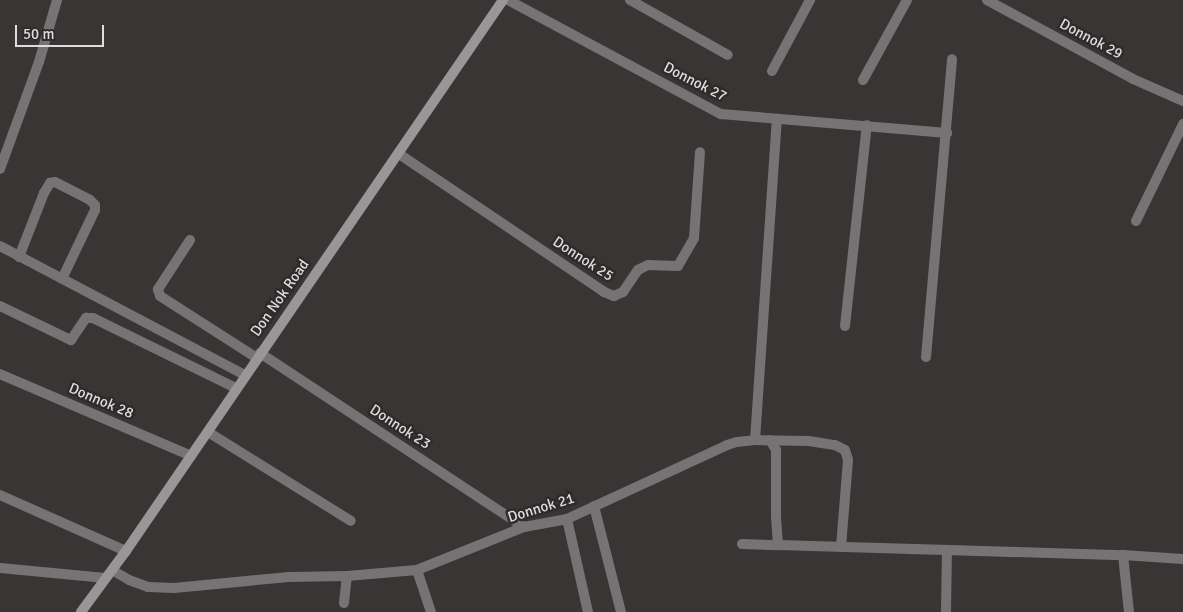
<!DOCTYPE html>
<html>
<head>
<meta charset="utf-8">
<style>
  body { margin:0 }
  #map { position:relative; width:1183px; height:612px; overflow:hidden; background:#383535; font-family:Signika,sans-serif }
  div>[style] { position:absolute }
  .minor>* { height:10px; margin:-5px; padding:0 5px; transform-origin:5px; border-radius:5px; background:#757374 }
  .secondary>* { height:10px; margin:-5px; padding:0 5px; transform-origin:5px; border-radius:5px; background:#989697 }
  span { translate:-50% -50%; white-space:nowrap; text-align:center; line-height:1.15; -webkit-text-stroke:5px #2e2b2b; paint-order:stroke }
  .street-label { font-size:15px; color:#dedcdc }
  .scale { position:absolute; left:15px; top:25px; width:89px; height:22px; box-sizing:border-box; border:2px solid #dedcdc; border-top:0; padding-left:6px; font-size:15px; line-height:18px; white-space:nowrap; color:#dedcdc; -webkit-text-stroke:4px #2e2b2b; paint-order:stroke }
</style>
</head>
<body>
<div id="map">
  <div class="minor">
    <i style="left:508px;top:0;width:242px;rotate:28.2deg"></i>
    <i style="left:721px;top:114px;width:227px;rotate:4.8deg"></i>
    <i style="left:630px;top:0;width:112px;rotate:29.3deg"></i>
    <i style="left:987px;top:0;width:166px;rotate:28.4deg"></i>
    <i style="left:1133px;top:79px;width:55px;rotate:23.7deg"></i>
    <i style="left:772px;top:71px;width:81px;rotate:-61.8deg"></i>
    <i style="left:863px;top:80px;width:91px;rotate:-61.2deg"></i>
    <i style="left:399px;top:154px;width:247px;rotate:33.9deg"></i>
    <i style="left:604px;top:292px;width:11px;rotate:22deg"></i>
    <i style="left:614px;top:296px;width:10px;rotate:-24deg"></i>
    <i style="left:623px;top:292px;width:27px;rotate:-56deg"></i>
    <i style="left:638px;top:270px;width:11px;rotate:-27deg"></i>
    <i style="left:648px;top:265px;width:30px;rotate:2deg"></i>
    <i style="left:678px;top:266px;width:32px;rotate:-60deg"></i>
    <i style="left:694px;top:238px;width:86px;rotate:-86deg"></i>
    <i style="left:0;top:169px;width:114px;rotate:-70deg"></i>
    <i style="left:39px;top:62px;width:65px;rotate:-73.8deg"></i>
    <i style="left:1136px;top:221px;width:108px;rotate:-64.1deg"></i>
    <i style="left:190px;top:240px;width:59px;rotate:123.1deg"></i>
    <i style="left:158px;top:289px;width:7px;rotate:74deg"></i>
    <i style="left:160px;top:296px;width:115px;rotate:32.6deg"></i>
    <i style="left:0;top:246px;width:277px;rotate:27.8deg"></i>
    <i style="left:19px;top:257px;width:69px;rotate:-68.7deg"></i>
    <i style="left:44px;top:193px;width:12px;rotate:-59deg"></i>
    <i style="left:50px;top:183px;width:5px;rotate:-11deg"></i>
    <i style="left:55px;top:182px;width:39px;rotate:27deg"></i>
    <i style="left:90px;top:200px;width:7px;rotate:45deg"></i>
    <i style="left:95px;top:205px;width:5px;rotate:90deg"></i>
    <i style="left:95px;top:210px;width:76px;rotate:115.6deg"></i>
    <i style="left:0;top:306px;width:79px;rotate:25.6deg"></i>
    <i style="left:71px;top:340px;width:27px;rotate:-56deg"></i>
    <i style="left:86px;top:318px;width:7px"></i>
    <i style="left:93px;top:318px;width:159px;rotate:26.1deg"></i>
    <i style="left:845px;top:326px;width:202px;rotate:-83.8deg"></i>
    <i style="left:260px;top:353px;width:316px;rotate:33.4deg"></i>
    <i style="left:926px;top:357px;width:299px;rotate:-85deg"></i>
    <i style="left:0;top:374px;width:208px;rotate:23.2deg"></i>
    <i style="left:208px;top:432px;width:168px;rotate:31.9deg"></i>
    <i style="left:755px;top:440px;width:322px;rotate:-86.1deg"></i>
    <i style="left:770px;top:440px;width:12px;rotate:59deg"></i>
    <i style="left:776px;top:450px;width:67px;rotate:90deg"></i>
    <i style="left:776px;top:517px;width:28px;rotate:86deg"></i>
    <i style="left:778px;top:545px;width:345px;rotate:1.7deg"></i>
    <i style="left:1123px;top:555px;width:60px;rotate:3.8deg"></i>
    <i style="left:0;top:495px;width:138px;rotate:24deg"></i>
    <i style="left:594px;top:506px;width:109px;rotate:75.7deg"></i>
    <i style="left:567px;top:519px;width:95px;rotate:77.3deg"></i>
    <i style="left:742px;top:544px;width:36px;rotate:2deg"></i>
    <i style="left:1123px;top:555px;width:57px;rotate:84deg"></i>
    <i style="left:0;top:568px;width:106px;rotate:5.4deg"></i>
    <i style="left:112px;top:570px;width:20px;rotate:30deg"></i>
    <i style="left:129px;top:580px;width:20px;rotate:20deg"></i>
    <i style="left:148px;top:587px;width:26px;rotate:2deg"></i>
    <i style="left:174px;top:588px;width:115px;rotate:-5.5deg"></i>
    <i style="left:288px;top:577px;width:59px;rotate:-1deg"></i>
    <i style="left:347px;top:576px;width:70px;rotate:-4.9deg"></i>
    <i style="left:417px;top:570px;width:115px;rotate:-21.9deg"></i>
    <i style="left:524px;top:527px;width:44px;rotate:-10.5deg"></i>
    <i style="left:567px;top:519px;width:176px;rotate:-24.8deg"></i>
    <i style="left:727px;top:445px;width:10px;rotate:-17deg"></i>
    <i style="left:737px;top:442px;width:18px;rotate:-6deg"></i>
    <i style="left:755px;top:440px;width:54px;rotate:1.1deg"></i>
    <i style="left:809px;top:441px;width:26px;rotate:9deg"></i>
    <i style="left:835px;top:445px;width:11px;rotate:27deg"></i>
    <i style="left:845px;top:450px;width:10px;rotate:73deg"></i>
    <i style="left:848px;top:460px;width:87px;rotate:94.6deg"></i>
    <i style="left:417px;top:570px;width:44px;rotate:71.6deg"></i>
    <i style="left:344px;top:603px;width:27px;rotate:-84deg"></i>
    <i style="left:946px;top:612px;width:62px;rotate:-89.1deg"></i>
  </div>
  <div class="secondary">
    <i style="left:81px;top:612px;width:76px;rotate:-53.6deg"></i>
    <i style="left:126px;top:551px;width:668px;rotate:-55.62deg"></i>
  </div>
  <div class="street-label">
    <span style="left:1091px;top:39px;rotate:28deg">Donnok 29</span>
    <span style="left:695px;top:82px;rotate:27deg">Donnok 27</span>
    <span style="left:583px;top:259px;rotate:33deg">Donnok 25</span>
    <span style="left:280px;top:298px;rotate:-55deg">Don Nok Road</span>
    <span style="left:101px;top:401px;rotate:23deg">Donnok 28</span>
    <span style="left:400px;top:427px;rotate:33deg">Donnok 23</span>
    <span style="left:541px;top:508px;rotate:-17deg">Donnok 21</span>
  </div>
  <div class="scale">50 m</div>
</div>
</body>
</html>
